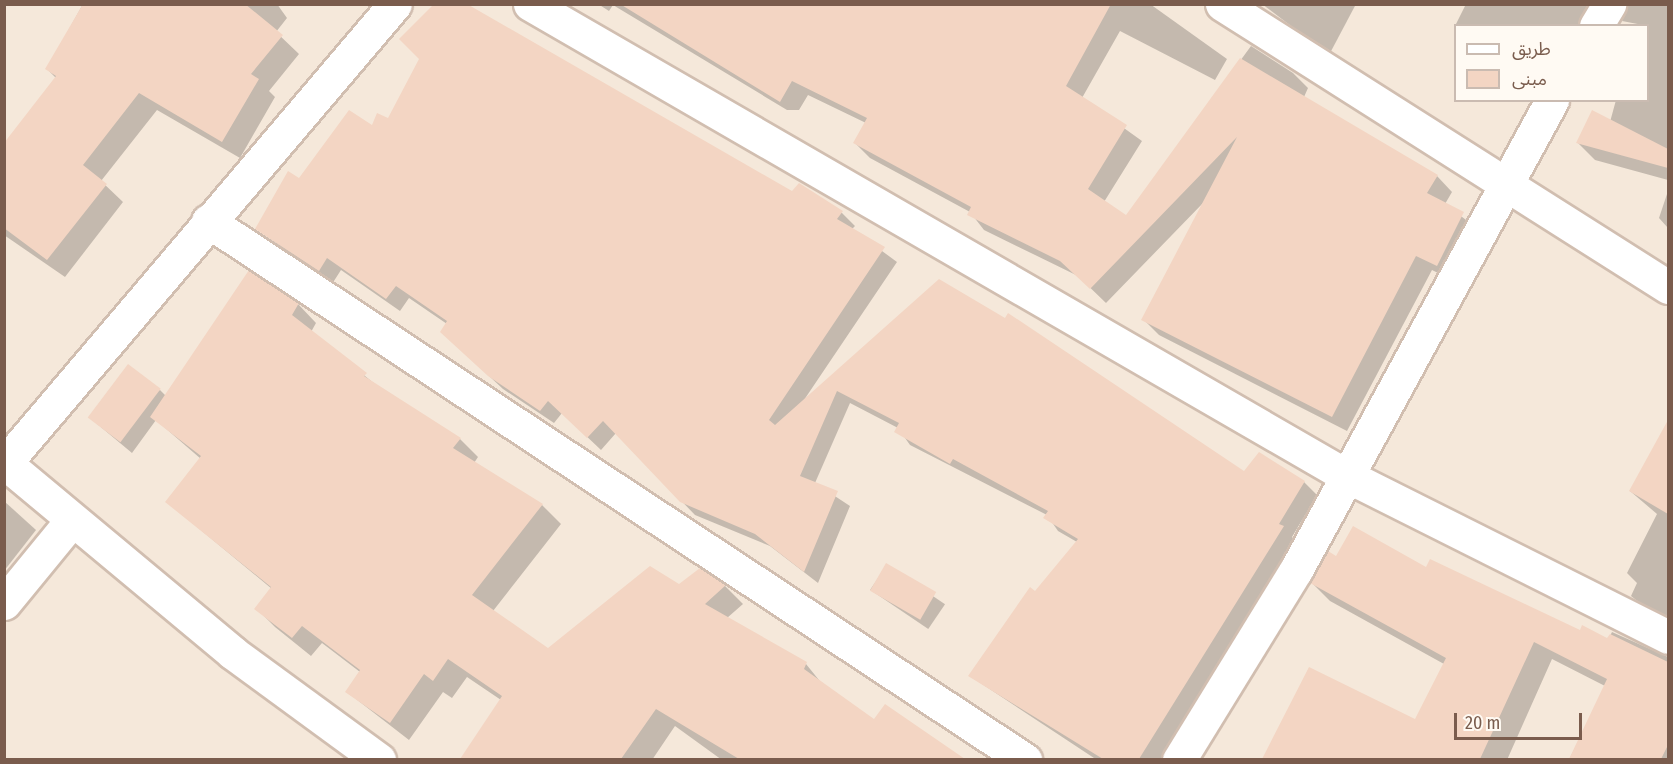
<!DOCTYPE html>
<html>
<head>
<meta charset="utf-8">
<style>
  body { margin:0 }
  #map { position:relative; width:1673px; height:764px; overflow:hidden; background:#fdf6ec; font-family:"Fira Sans Condensed","Noto Sans Arabic",sans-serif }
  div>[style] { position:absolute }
  .residential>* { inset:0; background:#f5e8da }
  .shadow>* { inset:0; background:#0003; transform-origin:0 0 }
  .building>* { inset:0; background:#f3d5c3; transform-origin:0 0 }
  .roads { filter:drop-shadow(2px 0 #d1beb0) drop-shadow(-2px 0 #d1beb0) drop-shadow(0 2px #d1beb0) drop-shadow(0 -2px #d1beb0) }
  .minor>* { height:33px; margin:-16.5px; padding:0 16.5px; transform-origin:16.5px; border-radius:16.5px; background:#fff }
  span { translate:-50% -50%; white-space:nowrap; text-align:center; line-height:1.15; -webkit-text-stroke:4.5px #fffaf3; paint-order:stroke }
  .frame { position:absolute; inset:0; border:6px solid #7a5c4d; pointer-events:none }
  .legend { position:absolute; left:1454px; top:24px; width:195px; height:78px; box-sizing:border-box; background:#fffaf3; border:2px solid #cabbb1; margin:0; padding:8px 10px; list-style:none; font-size:18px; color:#7a5c4d }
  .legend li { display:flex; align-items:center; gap:12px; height:30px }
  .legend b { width:30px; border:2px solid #cabbb1 }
  .scale { position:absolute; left:1454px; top:713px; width:128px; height:27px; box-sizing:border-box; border:3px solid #7a5c4d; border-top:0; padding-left:8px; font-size:18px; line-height:21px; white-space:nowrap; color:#7a5c4d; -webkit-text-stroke:4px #fffaf3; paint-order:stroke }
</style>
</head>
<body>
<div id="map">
  <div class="residential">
    <i style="clip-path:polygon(evenodd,5px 5px,1668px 5px,1668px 759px,5px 759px,5px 5px,1456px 26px,1648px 26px,1648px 100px,1456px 100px,1456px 26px)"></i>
  </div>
  <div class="shadow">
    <i style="clip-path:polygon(83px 4px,277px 4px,287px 18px,276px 32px,299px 54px,269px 91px,275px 97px,240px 158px,157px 110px,101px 181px,123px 202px,65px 277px,4px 235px,4px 145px,56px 78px,47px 69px)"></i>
    <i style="clip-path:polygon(598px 4px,1150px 4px,1227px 59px,1215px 80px,1120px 31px,1082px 98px,1142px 141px,1104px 202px,1126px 217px,1251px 46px,1293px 73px,1308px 88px,1304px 97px,1437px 176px,1452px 192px,1445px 204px,1478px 229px,1452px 280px,1432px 270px,1347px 431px,1159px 335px,1143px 319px,1204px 202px,1106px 303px,1078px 276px,984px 230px,970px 212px,870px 158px,855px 143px,866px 123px,808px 95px,799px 110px,787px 110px,613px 5px,609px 11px)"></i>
    <i style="clip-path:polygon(1262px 4px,1356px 4px,1329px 55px)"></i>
    <i style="clip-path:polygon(1466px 4px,1624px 4px,1585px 26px,1456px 26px,1456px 30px,1454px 28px)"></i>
    <i style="clip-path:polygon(1629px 4px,1668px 4px,1668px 180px,1595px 160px,1578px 143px,1610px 122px,1616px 100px,1648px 100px,1648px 26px,1622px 21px)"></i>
    <i style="clip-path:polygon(389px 120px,793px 193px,800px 185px,842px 213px,855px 226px,852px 229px,897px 262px,804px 400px,940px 281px,1244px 473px,1304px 482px,1317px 495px,1292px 537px,1296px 541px,1160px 760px,1097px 760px,970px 676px,1077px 542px,1058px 531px,1047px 515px,910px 445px,898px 428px,850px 403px,815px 483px,850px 506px,818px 583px,770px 546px,695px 515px,616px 433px,601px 450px,562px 413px,554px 423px,503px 389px,456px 345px,447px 324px,409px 298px,400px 311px,341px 270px,332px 284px,257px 229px,300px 180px)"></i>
    <i style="clip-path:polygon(1668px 191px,1668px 228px,1659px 218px)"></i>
    <i style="clip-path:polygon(298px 304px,316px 323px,311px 332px,381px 389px,460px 439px,478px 457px,474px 463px,542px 505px,561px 524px,493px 611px,548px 650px,679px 586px,725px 586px,743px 604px,727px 618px,806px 664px,823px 685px,875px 721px,886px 706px,961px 760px,722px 760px,675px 726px,652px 760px,462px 760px,501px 700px,467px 677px,452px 698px,443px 692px,409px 740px,347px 692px,360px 672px,322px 643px,311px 656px,275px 627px,256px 608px,272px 589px,167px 502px,201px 459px,156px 420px,132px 453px,90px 418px,160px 390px,166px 396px)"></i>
    <i style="clip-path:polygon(1660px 439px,1668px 443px,1668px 625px,1631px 596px,1637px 583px,1627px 573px,1657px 514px,1630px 491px)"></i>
    <i style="clip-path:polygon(4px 501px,36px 530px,4px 571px)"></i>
    <i style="clip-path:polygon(1337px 558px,1427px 569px,1581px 632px,1608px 640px,1612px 632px,1668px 657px,1668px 760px,1569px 760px,1605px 686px,1552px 659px,1507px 760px,1266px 760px,1416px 721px,1444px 664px,1330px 601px,1312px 583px)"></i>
    <i style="left:887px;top:565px;width:70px;height:30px;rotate:34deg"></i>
  </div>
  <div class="building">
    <i style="clip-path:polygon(83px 4px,245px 4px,283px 35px,251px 74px,259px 79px,222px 142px,139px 93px,83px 165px,107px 184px,47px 260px,4px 228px,4px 143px,56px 76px,45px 69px)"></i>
    <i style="clip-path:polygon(434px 4px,467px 4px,792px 191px,799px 183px,843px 211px,837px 219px,885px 247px,769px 420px,775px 425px,939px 279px,1005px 318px,1008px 313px,1244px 471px,1259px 452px,1305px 481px,1279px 524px,1284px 526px,1139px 759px,1103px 759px,968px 676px,1030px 587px,1035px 591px,1078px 539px,1043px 518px,1048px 511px,953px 459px,950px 464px,894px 432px,899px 423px,837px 391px,800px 476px,838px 491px,804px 572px,755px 534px,680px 502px,603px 421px,587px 438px,548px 401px,540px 411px,488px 376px,440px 332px,447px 321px,396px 286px,386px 299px,327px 258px,319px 271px,255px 229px,288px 171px,299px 178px,349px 110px,372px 125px,377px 113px,388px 118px,419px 59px,399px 39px)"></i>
    <i style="clip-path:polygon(620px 4px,1111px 4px,1066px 86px,1127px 125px,1088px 189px,1126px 215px,1240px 58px,1438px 175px,1427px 193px,1464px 212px,1437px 266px,1416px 256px,1332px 417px,1141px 320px,1237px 137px,1090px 289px,1060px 261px,967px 215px,971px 207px,853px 143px,867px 118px,792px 81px,780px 102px)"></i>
    <i style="clip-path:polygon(1592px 110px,1668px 149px,1668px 168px,1576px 143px)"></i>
    <i style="clip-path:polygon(249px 270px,299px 303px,292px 315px,367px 373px,364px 376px,461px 438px,453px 448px,543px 504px,472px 595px,548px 648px,650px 566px,679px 584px,700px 568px,726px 585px,705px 604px,807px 662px,804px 669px,874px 719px,885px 704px,965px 759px,739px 759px,656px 709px,621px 759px,460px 759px,502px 696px,448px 659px,433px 681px,424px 674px,390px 723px,345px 692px,360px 670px,302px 626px,292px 638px,254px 609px,271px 587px,165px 502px,201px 456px,150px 417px)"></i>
    <i style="left:128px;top:364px;width:41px;height:67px;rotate:37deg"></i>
    <i style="clip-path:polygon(1668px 420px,1668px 514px,1629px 491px)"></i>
    <i style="clip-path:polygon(1353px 526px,1426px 567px,1430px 559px,1580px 630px,1582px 625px,1607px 638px,1610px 634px,1668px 662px,1668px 745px,1661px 759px,1569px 759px,1607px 679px,1534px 642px,1480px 759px,1262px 759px,1309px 667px,1415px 719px,1446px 658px,1310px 583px,1328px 551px,1336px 556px)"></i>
    <i style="left:886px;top:563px;width:58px;height:32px;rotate:30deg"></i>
  </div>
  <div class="roads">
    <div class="minor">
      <i style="left:530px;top:4px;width:944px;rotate:30.02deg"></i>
      <i style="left:1347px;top:476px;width:359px;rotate:26.6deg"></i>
      <i style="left:1222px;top:4px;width:528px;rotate:32.4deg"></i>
      <i style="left:1596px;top:26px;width:26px;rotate:-59deg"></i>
      <i style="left:208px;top:221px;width:979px;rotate:33.41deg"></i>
      <i style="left:4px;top:462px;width:298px;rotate:39.8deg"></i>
      <i style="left:233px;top:653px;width:181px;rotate:36.2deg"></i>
      <i style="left:5px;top:463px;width:602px;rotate:-49.65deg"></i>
      <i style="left:4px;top:603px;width:107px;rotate:-50.7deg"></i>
      <i style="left:1179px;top:760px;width:223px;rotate:-58.4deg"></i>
      <i style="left:1296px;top:570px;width:535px;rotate:-61.42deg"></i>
    </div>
  </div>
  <div class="frame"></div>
  <ul class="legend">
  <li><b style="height:8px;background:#fff"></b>طريق</li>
  <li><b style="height:16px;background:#f3d5c3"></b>مبنى</li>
  </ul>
  <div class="scale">20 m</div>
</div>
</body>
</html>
